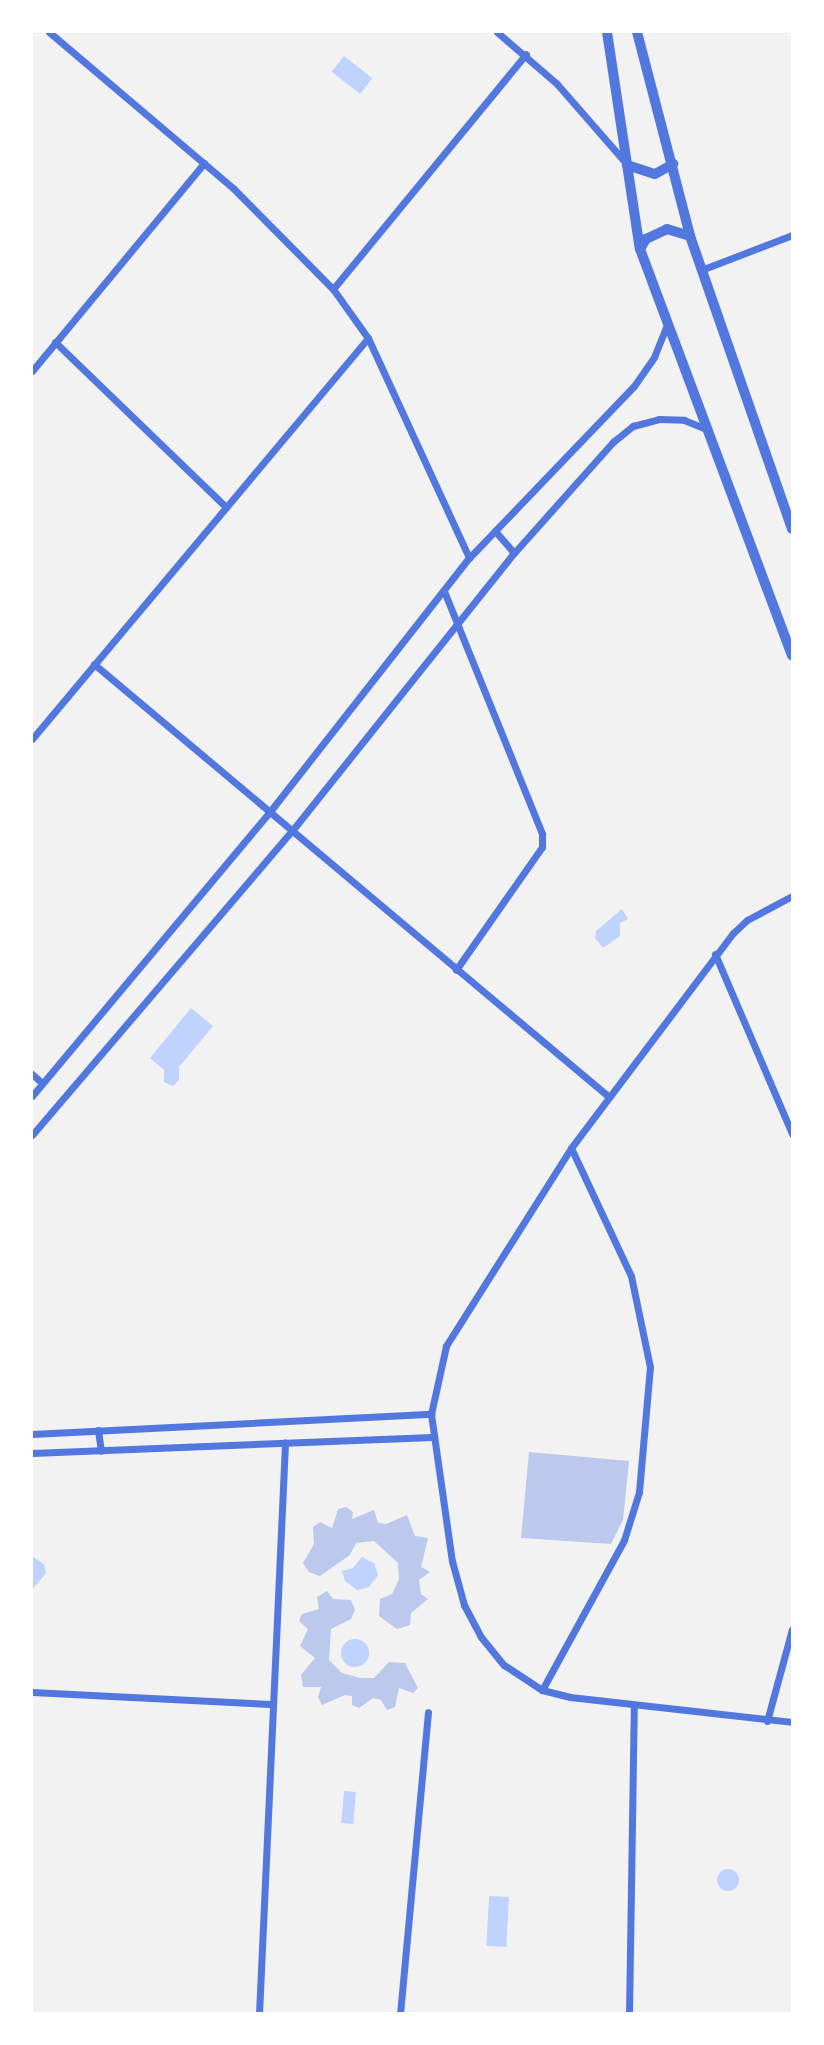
<!DOCTYPE html>
<html>
<head>
<meta charset="utf-8">
<style>
  body { margin:0 }
  #map { position:relative; width:824px; height:2045px; overflow:hidden; background:#f2f2f2; font-family:Helvetica,sans-serif }
  div>[style] { position:absolute }
  .water>* { inset:0; background:#bfd3fe; transform-origin:0 0 }
  .round { border-radius:50% }
  .building>* { inset:0; background:#bdc9ec }
  .minor>* { height:7px; margin:-3.5px; padding:0 3.5px; transform-origin:3.5px; border-radius:3.5px; background:#5277de }
  .tertiary>* { height:10px; margin:-5px; padding:0 5px; transform-origin:5px; border-radius:5px; background:#5277de }
  span { translate:-50% -50%; white-space:nowrap; text-align:center; line-height:1.15; -webkit-text-stroke:7px #fff; paint-order:stroke }
  .frame { position:absolute; inset:0; border:33px solid #fff; pointer-events:none }
</style>
</head>
<body>
<div id="map">
  <div class="water">
    <i style="left:344px;top:56px;width:36px;height:20px;rotate:38deg"></i>
    <i style="clip-path:polygon(622px 909px,628px 919px,620px 923px,620px 936px,603px 948px,595px 938px,596px 931px)"></i>
    <i style="clip-path:polygon(191px 1008px,213px 1026px,179px 1067px,179px 1080px,173px 1086px,164px 1082px,164px 1070px,150px 1058px)"></i>
    <i style="clip-path:polygon(32px 1556px,44px 1564px,46px 1573px,32px 1590px)"></i>
    <i style="clip-path:polygon(362px 1557px,374px 1563px,378px 1575px,369px 1587px,357px 1590px,345px 1581px,342px 1571px,353px 1568px)"></i>
    <i class="round" style="left:341px;top:1639px;width:28px;height:28px"></i>
    <i style="left:344px;top:1791px;width:12px;height:32px;rotate:5deg"></i>
    <i class="round" style="left:717px;top:1869px;width:22px;height:22px"></i>
    <i style="left:489px;top:1896px;width:20px;height:50px;rotate:3deg"></i>
  </div>
  <div class="building">
    <i style="clip-path:polygon(529px 1452px,629px 1461px,623px 1520px,611px 1544px,521px 1538px)"></i>
    <i style="clip-path:polygon(346px 1507px,353px 1512px,352px 1519px,374px 1510px,378px 1523px,386px 1524px,407px 1515px,415px 1536px,428px 1538px,421px 1567px,430px 1572px,419px 1580px,421px 1594px,428px 1599px,411px 1613px,410px 1625px,397px 1629px,379px 1616px,380px 1599px,392px 1594px,399px 1579px,398px 1563px,374px 1541px,356px 1543px,350px 1555px,320px 1576px,309px 1572px,303px 1563px,314px 1544px,313px 1527px,320px 1522px,332px 1528px,338px 1509px)"></i>
    <i style="clip-path:polygon(327px 1591px,333px 1599px,351px 1600px,355px 1610px,351px 1619px,331px 1629px,329px 1660px,342px 1673px,360px 1678px,374px 1678px,389px 1662px,405px 1663px,418px 1688px,413px 1693px,399px 1688px,395px 1707px,387px 1710px,381px 1700px,373px 1698px,359px 1708px,352px 1705px,352px 1696px,345px 1695px,322px 1705px,318px 1697px,321px 1687px,303px 1687px,301px 1675px,315px 1658px,300px 1646px,308px 1629px,299px 1621px,302px 1614px,319px 1609px,317px 1597px)"></i>
  </div>
  <div class="minor">
    <i style="left:49px;top:32px;width:241px;rotate:40.3deg"></i>
    <i style="left:233px;top:188px;width:142px;rotate:45.3deg"></i>
    <i style="left:333px;top:289px;width:60px;rotate:54.5deg"></i>
    <i style="left:368px;top:338px;width:242px;rotate:65.3deg"></i>
    <i style="left:497px;top:32px;width:79px;rotate:40.9deg"></i>
    <i style="left:557px;top:84px;width:105px;rotate:48.9deg"></i>
    <i style="left:701px;top:270px;width:97px;rotate:-21deg"></i>
    <i style="left:333px;top:289px;width:304px;rotate:-50.6deg"></i>
    <i style="left:55px;top:342px;width:238px;rotate:44deg"></i>
    <i style="left:32px;top:371px;width:270px;rotate:-50.4deg"></i>
    <i style="left:495px;top:531px;width:29px;rotate:49deg"></i>
    <i style="left:444px;top:591px;width:262px;rotate:68deg"></i>
    <i style="left:542px;top:834px;width:13px;rotate:90deg"></i>
    <i style="left:542px;top:847px;width:150px;rotate:125deg"></i>
    <i style="left:94px;top:664px;width:671px;rotate:40.05deg"></i>
    <i style="left:32px;top:739px;width:523px;rotate:-50.04deg"></i>
    <i style="left:792px;top:896px;width:51px;rotate:151.9deg"></i>
    <i style="left:747px;top:920px;width:19px;rotate:137deg"></i>
    <i style="left:733px;top:933px;width:269px;rotate:127deg"></i>
    <i style="left:571px;top:1148px;width:234px;rotate:122.3deg"></i>
    <i style="left:446px;top:1346px;width:70px;rotate:102.4deg"></i>
    <i style="left:431px;top:1414px;width:148px;rotate:81.9deg"></i>
    <i style="left:452px;top:1561px;width:46px;rotate:74.7deg"></i>
    <i style="left:464px;top:1605px;width:36px;rotate:62deg"></i>
    <i style="left:481px;top:1637px;width:36px;rotate:51deg"></i>
    <i style="left:504px;top:1665px;width:45px;rotate:33.3deg"></i>
    <i style="left:542px;top:1690px;width:29px;rotate:14deg"></i>
    <i style="left:570px;top:1697px;width:223px;rotate:6.4deg"></i>
    <i style="left:715px;top:954px;width:196px;rotate:66.8deg"></i>
    <i style="left:32px;top:1074px;width:13px;rotate:42deg"></i>
    <i style="left:32px;top:1096px;width:368px;rotate:-50.1deg"></i>
    <i style="left:268px;top:814px;width:325px;rotate:-51.9deg"></i>
    <i style="left:469px;top:558px;width:238px;rotate:-46.2deg"></i>
    <i style="left:634px;top:386px;width:35px;rotate:-55deg"></i>
    <i style="left:654px;top:357px;width:35px;rotate:-68deg"></i>
    <i style="left:32px;top:1135px;width:399px;rotate:-49.5deg"></i>
    <i style="left:291px;top:832px;width:357px;rotate:-51.4deg"></i>
    <i style="left:514px;top:553px;width:149px;rotate:-48.3deg"></i>
    <i style="left:613px;top:442px;width:26px;rotate:-39deg"></i>
    <i style="left:633px;top:426px;width:27px;rotate:-15deg"></i>
    <i style="left:659px;top:419px;width:25px;rotate:2deg"></i>
    <i style="left:684px;top:420px;width:24px;rotate:22deg"></i>
    <i style="left:98px;top:1430px;width:21px;rotate:82deg"></i>
    <i style="left:32px;top:1434px;width:400px;rotate:-2.9deg"></i>
    <i style="left:32px;top:1453px;width:401px;rotate:-2.3deg"></i>
    <i style="left:542px;top:1690px;width:171px;rotate:-61.3deg"></i>
    <i style="left:624px;top:1540px;width:50px;rotate:-72.6deg"></i>
    <i style="left:639px;top:1492px;width:125px;rotate:-85deg"></i>
    <i style="left:650px;top:1367px;width:93px;rotate:-101.8deg"></i>
    <i style="left:631px;top:1276px;width:141px;rotate:-115.1deg"></i>
    <i style="left:32px;top:1692px;width:239px;rotate:2.9deg"></i>
    <i style="left:767px;top:1721px;width:95px;rotate:-74.8deg"></i>
    <i style="left:259px;top:2014px;width:572px;rotate:-87.39deg"></i>
    <i style="left:400px;top:2014px;width:303px;rotate:-84.7deg"></i>
    <i style="left:629px;top:2014px;width:308px;rotate:-89.1deg"></i>
  </div>
  <div class="tertiary">
    <i style="left:607px;top:32px;width:219px;rotate:81.4deg"></i>
    <i style="left:640px;top:249px;width:434px;rotate:69.5deg"></i>
    <i style="left:637px;top:32px;width:211px;rotate:75.4deg"></i>
    <i style="left:690px;top:236px;width:310px;rotate:70.8deg"></i>
    <i style="left:627px;top:165px;width:29px;rotate:18deg"></i>
    <i style="left:655px;top:174px;width:21px;rotate:-29deg"></i>
    <i style="left:640px;top:249px;width:12px;rotate:-59deg"></i>
    <i style="left:646px;top:239px;width:23px;rotate:-25deg"></i>
    <i style="left:667px;top:229px;width:24px;rotate:17deg"></i>
  </div>
  <div class="frame"></div>
</div>
</body>
</html>
